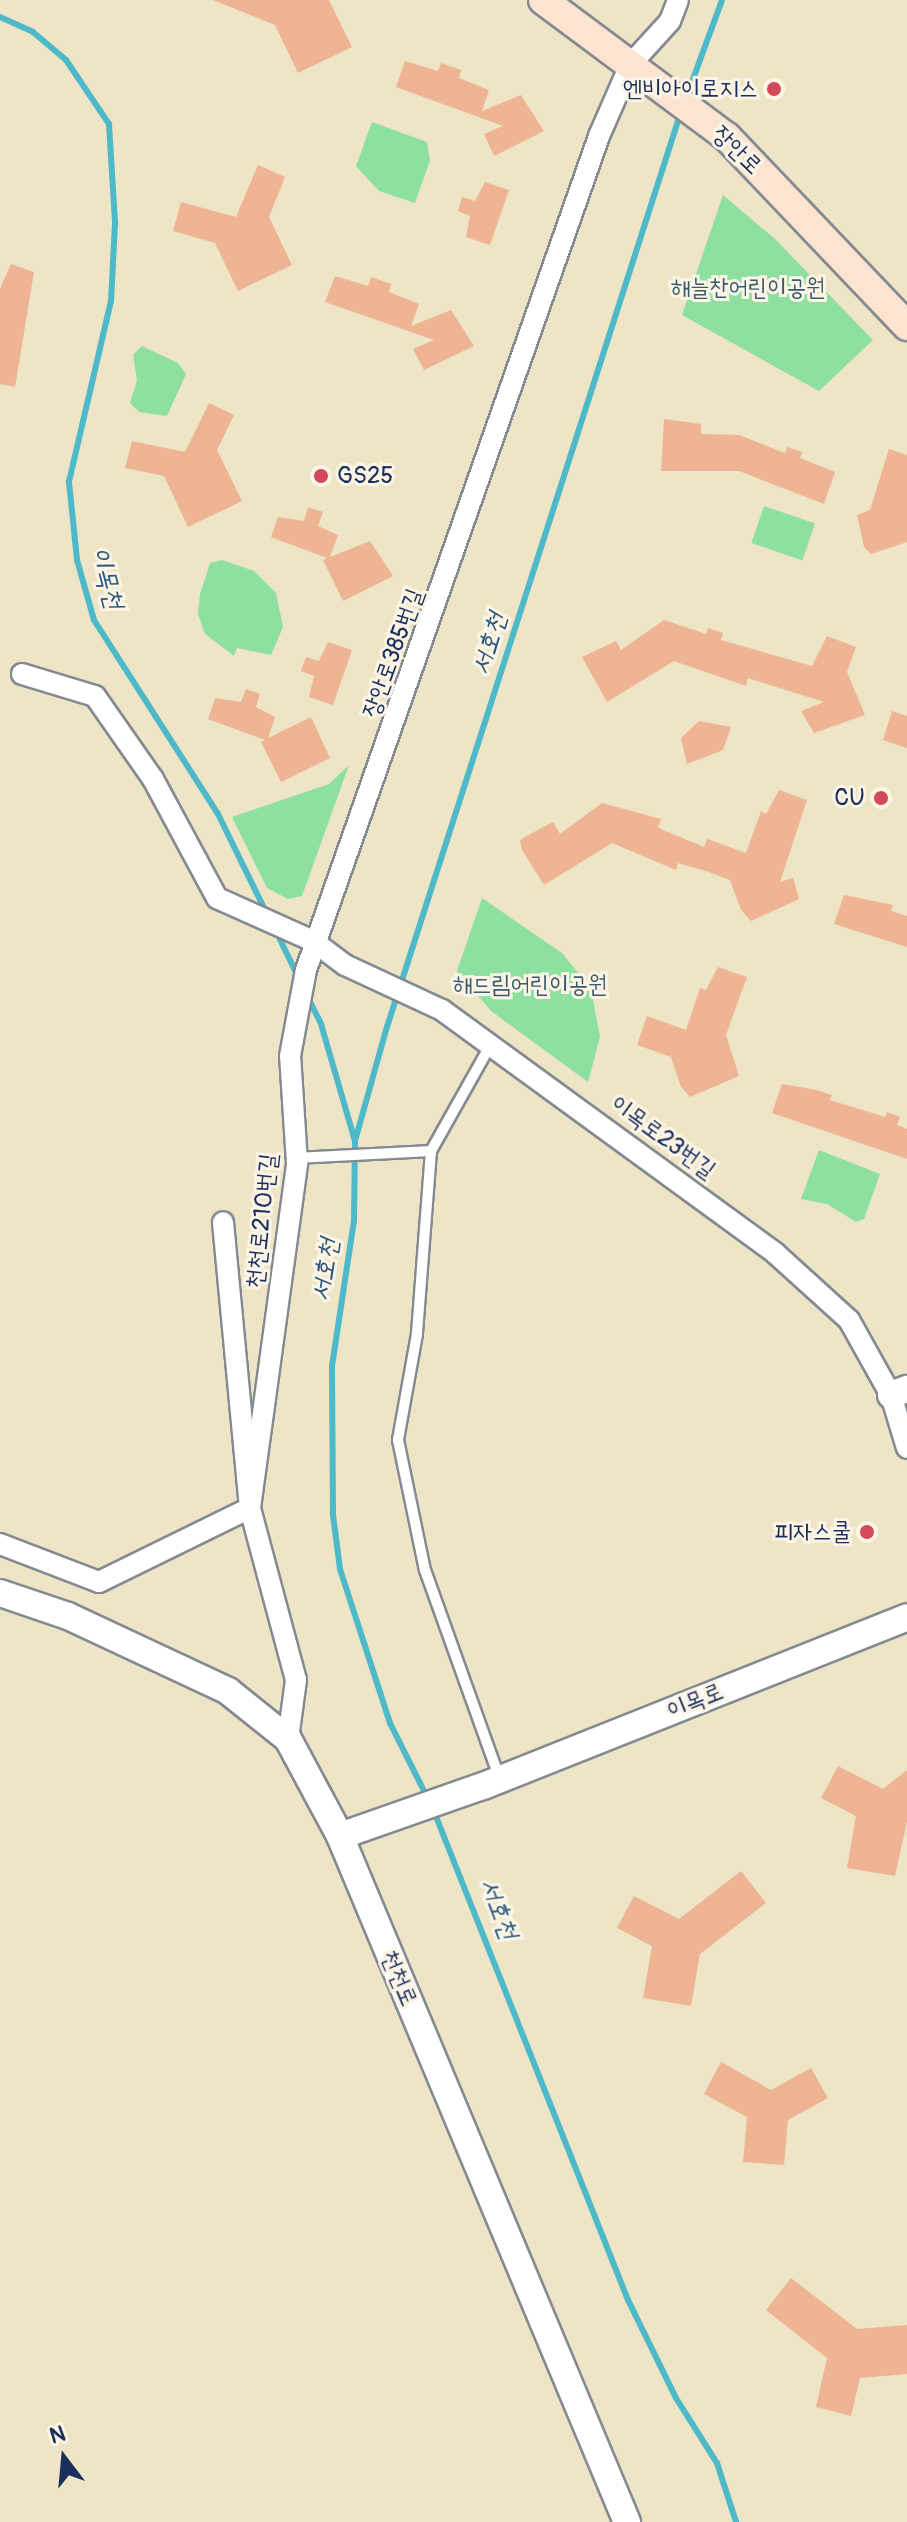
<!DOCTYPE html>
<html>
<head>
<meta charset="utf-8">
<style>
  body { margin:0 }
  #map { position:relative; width:907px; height:2522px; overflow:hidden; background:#ede5c6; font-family:Pangolin,"Poor Story",sans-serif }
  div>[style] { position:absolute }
  .green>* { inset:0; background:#8ee0a1; transform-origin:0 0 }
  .stream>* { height:6px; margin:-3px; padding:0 3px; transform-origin:3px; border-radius:3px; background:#4db9c9 }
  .building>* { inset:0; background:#eeb493 }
  .roads { filter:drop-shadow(2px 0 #848a92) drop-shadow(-2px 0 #848a92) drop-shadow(0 2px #848a92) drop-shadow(0 -2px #848a92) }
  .service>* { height:10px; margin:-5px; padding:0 5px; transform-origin:5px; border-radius:5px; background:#fff }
  .minor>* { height:20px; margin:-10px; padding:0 10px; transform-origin:10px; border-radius:10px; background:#fff }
  .tertiary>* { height:26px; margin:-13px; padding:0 13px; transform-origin:13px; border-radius:13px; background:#fff }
  .secondary>* { height:28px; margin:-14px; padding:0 14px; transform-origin:14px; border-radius:14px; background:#fde4d1 }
  .dots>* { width:22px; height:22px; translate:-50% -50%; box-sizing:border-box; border:4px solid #fcf5e5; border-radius:50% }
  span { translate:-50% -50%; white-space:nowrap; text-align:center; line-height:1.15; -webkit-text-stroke:6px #fcf5e5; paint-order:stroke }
  .poi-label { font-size:24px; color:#1b2f5e }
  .right { translate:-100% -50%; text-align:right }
  .left { translate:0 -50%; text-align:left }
  .street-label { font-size:24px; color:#1b2f5e }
  .park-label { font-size:24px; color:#385b6f }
  .water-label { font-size:26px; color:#2a587e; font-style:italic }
  .north { position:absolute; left:24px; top:2418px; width:80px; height:80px; -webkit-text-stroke:6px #fcf5e5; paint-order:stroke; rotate:344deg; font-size:22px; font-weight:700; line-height:32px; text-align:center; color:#1b2f5e }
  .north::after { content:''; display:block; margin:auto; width:28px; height:36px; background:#1b2f5e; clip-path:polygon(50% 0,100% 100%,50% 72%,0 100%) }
</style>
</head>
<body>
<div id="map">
  <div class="green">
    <i style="clip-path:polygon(372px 122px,427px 142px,430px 160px,415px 203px,379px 191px,356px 166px)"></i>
    <i style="clip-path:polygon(723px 195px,775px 239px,873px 340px,819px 391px,682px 315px)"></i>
    <i style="clip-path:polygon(142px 346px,178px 363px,186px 374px,167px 416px,139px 412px,130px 403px,137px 380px,133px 355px)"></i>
    <i style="left:764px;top:506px;width:54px;height:39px;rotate:19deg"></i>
    <i style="clip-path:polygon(222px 560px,254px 571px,276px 593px,283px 627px,271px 655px,237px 648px,234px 656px,205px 634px,198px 614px,200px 594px,210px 563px)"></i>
    <i style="clip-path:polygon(349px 765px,302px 896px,288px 899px,267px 888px,232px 817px,329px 784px)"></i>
    <i style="clip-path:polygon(482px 898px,562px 953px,591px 989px,600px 1037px,588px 1082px,491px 1011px,457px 971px)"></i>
    <i style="clip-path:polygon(819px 1150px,880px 1174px,864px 1219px,856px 1222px,827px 1204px,801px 1199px)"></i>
  </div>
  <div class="stream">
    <i style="left:0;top:17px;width:36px;rotate:24deg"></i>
    <i style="left:33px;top:32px;width:43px;rotate:40.3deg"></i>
    <i style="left:66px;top:60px;width:77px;rotate:56.1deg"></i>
    <i style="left:109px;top:124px;width:99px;rotate:86.5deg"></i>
    <i style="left:115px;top:223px;width:78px;rotate:92.9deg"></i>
    <i style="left:111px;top:301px;width:186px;rotate:103.1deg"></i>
    <i style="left:69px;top:482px;width:78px;rotate:84.1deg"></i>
    <i style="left:77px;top:560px;width:62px;rotate:74.2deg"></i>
    <i style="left:94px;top:620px;width:230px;rotate:57.4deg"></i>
    <i style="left:218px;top:814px;width:111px;rotate:63.9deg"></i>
    <i style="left:686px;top:98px;width:104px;rotate:-69.8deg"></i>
    <i style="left:276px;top:931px;width:53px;rotate:64.4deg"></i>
    <i style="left:307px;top:996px;width:31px;rotate:63deg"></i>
    <i style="left:321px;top:1024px;width:122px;rotate:73.8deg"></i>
    <i style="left:428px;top:1799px;width:85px;rotate:-116.6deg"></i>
    <i style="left:390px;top:1723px;width:162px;rotate:-108deg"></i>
    <i style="left:340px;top:1569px;width:54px;rotate:-97.4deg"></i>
    <i style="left:333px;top:1515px;width:149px;rotate:-90.4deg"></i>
    <i style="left:332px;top:1366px;width:147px;rotate:-81.4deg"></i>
    <i style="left:354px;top:1221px;width:80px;rotate:-89.3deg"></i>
    <i style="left:355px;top:1141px;width:115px;rotate:-74.4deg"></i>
    <i style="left:386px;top:1030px;width:964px;rotate:-72.19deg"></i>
    <i style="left:433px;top:1809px;width:528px;rotate:68.34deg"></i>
    <i style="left:628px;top:2300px;width:109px;rotate:63.9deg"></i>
    <i style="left:676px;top:2398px;width:77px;rotate:57.8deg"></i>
    <i style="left:717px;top:2463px;width:62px;rotate:72.1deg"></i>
  </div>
  <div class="building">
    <i style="clip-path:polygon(213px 0,329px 0,352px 47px,298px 73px,275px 25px)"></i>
    <i style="clip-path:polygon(405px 61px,438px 71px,441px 63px,461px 70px,459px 78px,489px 90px,482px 111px,521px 95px,544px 131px,494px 156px,484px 134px,503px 126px,396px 87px)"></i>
    <i style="clip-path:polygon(258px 165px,285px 177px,269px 217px,292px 265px,238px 291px,215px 243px,173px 231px,181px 202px,236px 217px)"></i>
    <i style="clip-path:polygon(485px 182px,509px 190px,490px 245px,466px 237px,470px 216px,458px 211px,462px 197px,475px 201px)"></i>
    <i style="clip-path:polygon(11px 264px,34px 272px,15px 387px,0 384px,0 289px)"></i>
    <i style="clip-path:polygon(335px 276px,368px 286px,371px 277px,391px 284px,389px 292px,419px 304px,411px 326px,451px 310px,474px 346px,424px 370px,413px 349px,434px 340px,325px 302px)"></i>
    <i style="clip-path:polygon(209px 403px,234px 415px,217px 450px,242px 501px,188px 527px,164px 476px,125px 468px,132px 441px,185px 452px)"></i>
    <i style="clip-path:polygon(664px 419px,701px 424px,701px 434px,739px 435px,785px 453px,787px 447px,802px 452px,800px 458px,835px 472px,824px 504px,739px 471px,661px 471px)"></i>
    <i style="clip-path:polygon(889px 449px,907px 455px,907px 542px,871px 554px,864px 547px,857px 515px,870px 510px)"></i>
    <i style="clip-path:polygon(308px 507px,323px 512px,318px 526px,338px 535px,330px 557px,370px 541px,393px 576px,343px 601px,323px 560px,327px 558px,271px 537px,278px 517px,304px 521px)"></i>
    <i style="clip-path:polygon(664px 620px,706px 634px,708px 628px,723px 633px,721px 640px,812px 666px,827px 636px,856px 647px,847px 672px,865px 715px,814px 733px,801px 711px,824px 702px,748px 678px,746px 686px,674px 661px,607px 702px,582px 657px,616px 641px,621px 650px)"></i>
    <i style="clip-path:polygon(328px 642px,352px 650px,333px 705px,309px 697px,314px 676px,301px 671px,306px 657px,319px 661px)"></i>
    <i style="clip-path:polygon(246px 689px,260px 694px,256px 707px,275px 717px,268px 738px,311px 717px,330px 758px,281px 782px,261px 742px,265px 740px,208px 719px,215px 698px,241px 702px)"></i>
    <i style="clip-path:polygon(892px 711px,907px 716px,907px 748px,883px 740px)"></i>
    <i style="clip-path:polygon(699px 721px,731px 727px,723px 750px,687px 764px,681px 738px)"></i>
    <i style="clip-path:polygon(779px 790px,807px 800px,780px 882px,793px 878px,799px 899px,751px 921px,741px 910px,730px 880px,709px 872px,678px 863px,676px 870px,612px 843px,544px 885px,522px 850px,520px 840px,532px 833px,553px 822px,560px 834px,602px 803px,661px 819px,658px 827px,663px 830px,704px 847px,707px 839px,746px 853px,761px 811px,766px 814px)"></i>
    <i style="clip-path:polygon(844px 895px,893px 905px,891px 911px,907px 916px,907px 947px,834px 924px)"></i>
    <i style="clip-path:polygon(718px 967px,747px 977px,726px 1035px,739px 1076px,690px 1097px,681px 1087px,671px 1057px,637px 1045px,647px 1016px,686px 1030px,700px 988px,706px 990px)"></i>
    <i style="clip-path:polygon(782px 1084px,817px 1090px,832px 1095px,830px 1100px,885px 1117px,887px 1112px,900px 1117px,897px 1125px,907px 1129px,907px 1159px,772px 1113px)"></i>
    <i style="clip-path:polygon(838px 1766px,883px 1789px,907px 1770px,907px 1822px,895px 1876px,847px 1868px,856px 1816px,821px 1798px)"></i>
    <i style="clip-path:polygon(741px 1871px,766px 1903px,700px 1954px,691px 2006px,643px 1998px,652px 1946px,617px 1928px,634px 1896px,679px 1919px)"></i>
    <i style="clip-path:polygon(721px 2062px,771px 2090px,811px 2068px,828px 2098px,788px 2120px,784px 2165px,743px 2162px,747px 2117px,704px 2094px)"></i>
    <i style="clip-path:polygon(791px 2278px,857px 2329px,907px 2325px,907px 2374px,860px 2378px,851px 2416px,816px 2407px,827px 2358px,766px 2310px)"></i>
  </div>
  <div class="roads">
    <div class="service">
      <i style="left:431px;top:1151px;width:184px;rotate:94.4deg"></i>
      <i style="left:417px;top:1334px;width:108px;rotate:100.2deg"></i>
      <i style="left:398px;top:1440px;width:133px;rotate:78.3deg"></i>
      <i style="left:425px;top:1570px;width:220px;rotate:70.3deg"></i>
      <i style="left:296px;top:1158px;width:135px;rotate:-3deg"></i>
      <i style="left:431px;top:1151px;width:123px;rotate:-60.7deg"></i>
    </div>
    <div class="minor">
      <i style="left:22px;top:674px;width:76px;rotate:16.8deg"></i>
      <i style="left:95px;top:696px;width:101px;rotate:55.1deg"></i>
      <i style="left:153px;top:779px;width:135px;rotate:61.7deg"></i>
      <i style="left:217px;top:898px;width:105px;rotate:24.1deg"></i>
      <i style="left:313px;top:941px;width:40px;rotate:37deg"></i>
      <i style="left:345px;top:965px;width:107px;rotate:24.9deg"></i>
      <i style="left:442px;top:1010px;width:412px;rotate:36.1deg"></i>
      <i style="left:775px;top:1253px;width:100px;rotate:42.2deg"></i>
      <i style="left:849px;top:1320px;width:86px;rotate:60.8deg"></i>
      <i style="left:891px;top:1395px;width:55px;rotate:73.2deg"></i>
      <i style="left:0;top:1544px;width:106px;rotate:21deg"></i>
      <i style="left:99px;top:1582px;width:168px;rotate:-26.1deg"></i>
      <i style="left:250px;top:1508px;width:287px;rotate:-95.4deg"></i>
      <i style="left:288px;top:1739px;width:60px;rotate:-82.3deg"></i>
      <i style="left:296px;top:1680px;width:178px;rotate:-105deg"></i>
      <i style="left:250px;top:1508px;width:348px;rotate:-82.2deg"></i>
      <i style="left:297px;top:1163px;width:107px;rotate:-93.7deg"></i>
      <i style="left:290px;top:1056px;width:87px;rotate:-79.5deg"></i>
      <i style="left:306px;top:970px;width:884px;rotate:-70.64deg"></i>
      <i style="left:599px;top:136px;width:77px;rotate:-66.4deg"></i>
      <i style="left:630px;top:65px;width:59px;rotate:-47.7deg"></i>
      <i style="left:670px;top:21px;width:22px;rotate:-69deg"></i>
    </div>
    <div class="tertiary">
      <i style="left:891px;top:1395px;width:17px;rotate:-21deg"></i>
      <i style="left:0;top:1593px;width:72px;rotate:18.7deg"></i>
      <i style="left:68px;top:1616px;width:177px;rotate:25.1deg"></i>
      <i style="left:228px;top:1691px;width:77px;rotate:38.7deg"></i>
      <i style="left:288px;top:1739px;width:110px;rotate:61.8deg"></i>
      <i style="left:340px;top:1836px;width:744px;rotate:67.3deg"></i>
      <i style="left:340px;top:1836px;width:151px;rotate:-19.3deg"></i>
      <i style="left:483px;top:1786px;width:456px;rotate:-21.7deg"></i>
    </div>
    <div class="secondary">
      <i style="left:543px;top:0;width:229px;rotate:36.7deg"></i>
      <i style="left:727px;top:137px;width:261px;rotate:46.4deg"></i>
    </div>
  </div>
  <div class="dots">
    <i style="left:774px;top:89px;background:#d1495b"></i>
    <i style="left:321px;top:476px;background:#d1495b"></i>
    <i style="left:881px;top:798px;background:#d1495b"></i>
    <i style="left:867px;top:1532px;background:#d1495b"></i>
  </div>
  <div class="poi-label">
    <span class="right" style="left:758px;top:89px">엔비아이로지스</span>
    <span class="left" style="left:337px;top:476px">GS25</span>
    <span class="right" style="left:865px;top:798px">CU</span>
    <span class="right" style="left:851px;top:1532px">피자스쿨</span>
  </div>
  <div class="street-label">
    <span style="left:737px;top:150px;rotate:44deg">장안로</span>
    <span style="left:393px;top:653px;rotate:-70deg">장안로385번길</span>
    <span style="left:663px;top:1137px;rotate:36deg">이목로23번길</span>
    <span style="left:262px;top:1221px;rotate:-84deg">천천로210번길</span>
    <span style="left:695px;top:1701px;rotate:-22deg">이목로</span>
    <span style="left:399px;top:1978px;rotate:67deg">천천로</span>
  </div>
  <div class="park-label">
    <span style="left:748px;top:288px">해늘찬어린이공원</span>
    <span style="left:530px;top:985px">해드림어린이공원</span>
  </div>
  <div class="water-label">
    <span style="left:106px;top:578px;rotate:75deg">이목천</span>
    <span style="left:490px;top:644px;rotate:-73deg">서호천</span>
    <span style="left:326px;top:1270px;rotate:-81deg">서호천</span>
    <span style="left:498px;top:1909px;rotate:69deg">서호천</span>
  </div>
  <div class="north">N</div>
</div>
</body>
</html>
